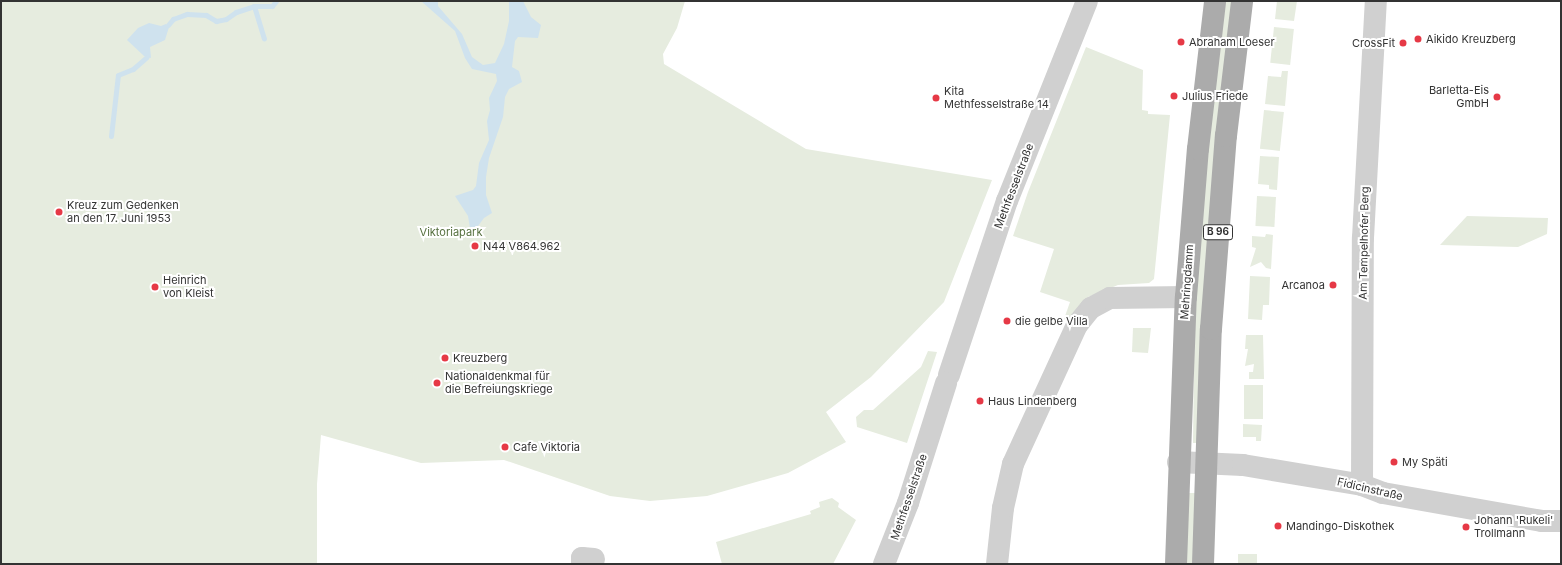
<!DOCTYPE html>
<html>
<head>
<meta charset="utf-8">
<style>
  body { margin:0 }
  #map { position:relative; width:1562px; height:565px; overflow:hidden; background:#fff; font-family:Inter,sans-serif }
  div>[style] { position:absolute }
  .green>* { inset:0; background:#e6ecdf; transform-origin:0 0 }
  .water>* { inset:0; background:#cfe2ee }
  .stream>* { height:5px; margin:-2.5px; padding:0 2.5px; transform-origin:2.5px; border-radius:2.5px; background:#cfe2ee }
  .minor>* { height:22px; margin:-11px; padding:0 11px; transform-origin:11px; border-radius:11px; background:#d0d0d0 }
  .major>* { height:22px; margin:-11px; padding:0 11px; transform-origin:11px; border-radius:11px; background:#ababab }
  .dots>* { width:11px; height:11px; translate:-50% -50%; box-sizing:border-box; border:2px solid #fff; border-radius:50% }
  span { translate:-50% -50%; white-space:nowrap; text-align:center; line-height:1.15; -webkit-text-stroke:4px #fff; paint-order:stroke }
  .shield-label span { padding:1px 3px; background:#fff; border:1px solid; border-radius:3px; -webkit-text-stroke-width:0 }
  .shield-label { font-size:10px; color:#333; font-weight:700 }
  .poi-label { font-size:11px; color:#333 }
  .left { translate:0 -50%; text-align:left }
  .right { translate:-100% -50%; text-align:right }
  .street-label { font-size:11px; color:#333 }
  .park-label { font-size:11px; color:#56703f }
  .frame { position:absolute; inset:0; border:2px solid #333; pointer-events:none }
</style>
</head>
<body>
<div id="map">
  <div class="green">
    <i style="clip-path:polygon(1px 1px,685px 1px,677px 28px,663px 54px,664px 64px,806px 149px,992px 180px,944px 302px,871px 377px,826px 412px,846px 442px,788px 473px,707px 496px,650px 501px,610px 496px,504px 460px,421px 463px,321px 435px,317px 484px,317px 564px,1px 564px)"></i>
    <i style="clip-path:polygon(1223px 1px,1233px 1px,1198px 443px,1193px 443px,1195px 285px)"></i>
    <i style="clip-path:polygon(1277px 1px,1297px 1px,1294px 21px,1275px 19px)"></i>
    <i style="left:1274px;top:27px;width:20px;height:36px;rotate:6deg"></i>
    <i style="clip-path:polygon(1086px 47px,1143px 70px,1142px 110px,1148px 111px,1148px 114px,1170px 115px,1154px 279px,1149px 283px,1118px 285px,1088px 297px,1068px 321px,1064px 319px,1070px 302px,1040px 292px,1054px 249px,1013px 236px,1028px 192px)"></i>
    <i style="clip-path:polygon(1282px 71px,1288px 71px,1285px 106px,1265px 104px,1268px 76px,1281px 77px)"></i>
    <i style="left:1264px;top:110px;width:20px;height:39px;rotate:6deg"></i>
    <i style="clip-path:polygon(1260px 156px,1279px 157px,1277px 190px,1269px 189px,1269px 185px,1258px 184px)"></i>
    <i style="left:1257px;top:196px;width:19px;height:30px;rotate:3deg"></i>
    <i style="clip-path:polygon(1467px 216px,1548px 218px,1547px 234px,1518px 247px,1440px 245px)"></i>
    <i style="clip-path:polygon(1266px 234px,1273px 235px,1271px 269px,1266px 268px,1261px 262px,1250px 267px,1256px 248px,1252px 247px,1252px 236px,1265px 237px)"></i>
    <i style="clip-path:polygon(1250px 276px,1270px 277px,1269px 305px,1263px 305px,1262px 320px,1248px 319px)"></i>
    <i style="clip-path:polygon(1133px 328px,1151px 328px,1148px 353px,1132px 352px)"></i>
    <i style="clip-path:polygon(1246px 335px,1263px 335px,1264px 379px,1249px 379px,1249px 372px,1253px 372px,1254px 364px,1245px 366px,1248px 349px,1245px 349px)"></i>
    <i style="clip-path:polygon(928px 351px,937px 352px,907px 443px,857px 427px,856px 417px,864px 410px,873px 410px,921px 367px)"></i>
    <i style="left:1244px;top:385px;width:19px;height:34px"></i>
    <i style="clip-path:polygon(1243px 424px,1262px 425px,1261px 441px,1256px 441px,1256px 437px,1243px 437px)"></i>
    <i style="left:1185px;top:493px;width:12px;height:71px"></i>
    <i style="clip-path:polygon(832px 498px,839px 503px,838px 507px,856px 520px,833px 564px,722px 564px,716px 542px,811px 514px,810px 511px,820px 507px,819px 502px)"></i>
    <i style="left:1238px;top:554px;width:19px;height:10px"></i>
  </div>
  <div class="water">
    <i style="clip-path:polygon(421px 1px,438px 1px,438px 6px,462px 34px,472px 57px,483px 65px,495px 63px,504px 44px,509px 21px,509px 1px,523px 1px,531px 17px,541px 25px,538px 38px,518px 37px,515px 41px,512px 67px,519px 71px,522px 82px,509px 89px,505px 97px,503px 117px,489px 158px,486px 177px,486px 195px,492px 213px,484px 218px,475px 230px,470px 228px,468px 216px,455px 196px,473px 190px,476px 186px,479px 163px,489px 140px,487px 121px,490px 110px,489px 98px,497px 81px,496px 74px,472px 69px,465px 58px,455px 31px)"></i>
    <i style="clip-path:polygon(149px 23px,161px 26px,166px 24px,169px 27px,165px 40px,150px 47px,151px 58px,144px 56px,127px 40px,138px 28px)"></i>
  </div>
  <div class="stream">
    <i style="left:254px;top:6px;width:34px;rotate:73deg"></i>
    <i style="left:168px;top:25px;width:8px;rotate:-50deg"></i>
    <i style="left:173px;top:19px;width:15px;rotate:-20deg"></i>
    <i style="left:187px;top:14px;width:19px;rotate:3deg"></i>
    <i style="left:206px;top:15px;width:12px;rotate:31deg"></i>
    <i style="left:216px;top:21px;width:10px;rotate:-11deg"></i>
    <i style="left:226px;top:19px;width:12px;rotate:-35deg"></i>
    <i style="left:236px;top:12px;width:19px;rotate:-18deg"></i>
    <i style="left:254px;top:6px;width:18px"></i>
    <i style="left:272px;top:6px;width:6px;rotate:-51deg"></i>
    <i style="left:111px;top:136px;width:61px;rotate:-83.5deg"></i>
    <i style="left:118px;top:75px;width:16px;rotate:-22deg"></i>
    <i style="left:133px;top:69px;width:18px;rotate:-41deg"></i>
  </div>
  <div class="minor">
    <i style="left:949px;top:375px;width:183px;rotate:-71.6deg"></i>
    <i style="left:1007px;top:201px;width:215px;rotate:-68.2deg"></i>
    <i style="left:1178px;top:462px;width:65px;rotate:2.6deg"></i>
    <i style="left:1243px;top:465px;width:121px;rotate:9.5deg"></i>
    <i style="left:1362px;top:485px;width:22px;rotate:21deg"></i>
    <i style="left:1383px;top:493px;width:161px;rotate:10deg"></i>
    <i style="left:1542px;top:521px;width:19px"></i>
    <i style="left:1362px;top:485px;width:247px;rotate:-89.8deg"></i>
    <i style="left:1363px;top:238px;width:237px;rotate:-86.9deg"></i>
    <i style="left:582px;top:564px;width:6px;rotate:-90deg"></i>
    <i style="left:582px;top:558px;width:12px;rotate:5deg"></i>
    <i style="left:884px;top:564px;width:66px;rotate:-68.5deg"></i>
    <i style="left:908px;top:503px;width:126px;rotate:-72.4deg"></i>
    <i style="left:997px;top:564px;width:56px;rotate:-83.9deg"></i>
    <i style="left:1003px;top:508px;width:45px;rotate:-77.2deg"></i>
    <i style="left:1013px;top:464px;width:153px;rotate:-65.3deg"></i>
    <i style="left:1077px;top:325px;width:22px;rotate:-51deg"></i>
    <i style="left:1091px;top:308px;width:21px;rotate:-28deg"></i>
    <i style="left:1110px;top:298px;width:76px;rotate:-0.8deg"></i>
  </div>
  <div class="major">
    <i style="left:1176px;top:564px;width:267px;rotate:-87.9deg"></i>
    <i style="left:1186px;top:297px;width:148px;rotate:-85.4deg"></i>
    <i style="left:1198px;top:149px;width:149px;rotate:-83.4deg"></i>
    <i style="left:1203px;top:564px;width:235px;rotate:-88.1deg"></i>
    <i style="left:1211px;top:329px;width:194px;rotate:-85.6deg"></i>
    <i style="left:1226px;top:136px;width:136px;rotate:-83.2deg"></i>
  </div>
  <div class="dots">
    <i style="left:1418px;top:39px;background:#e63946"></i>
    <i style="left:1181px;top:42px;background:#e63946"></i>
    <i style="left:1403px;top:43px;background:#e63946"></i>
    <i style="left:1174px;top:96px;background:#e63946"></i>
    <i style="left:1497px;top:97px;background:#e63946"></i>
    <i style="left:936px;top:98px;background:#e63946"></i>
    <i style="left:59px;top:212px;background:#e63946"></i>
    <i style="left:475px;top:246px;background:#e63946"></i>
    <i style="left:1333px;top:285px;background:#e63946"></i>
    <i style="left:155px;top:287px;background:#e63946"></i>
    <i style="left:1007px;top:321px;background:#e63946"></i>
    <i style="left:445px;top:358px;background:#e63946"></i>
    <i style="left:437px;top:383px;background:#e63946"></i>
    <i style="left:980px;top:401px;background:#e63946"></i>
    <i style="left:505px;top:447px;background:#e63946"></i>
    <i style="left:1394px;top:462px;background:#e63946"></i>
    <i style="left:1278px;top:526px;background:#e63946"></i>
    <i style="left:1466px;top:527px;background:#e63946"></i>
  </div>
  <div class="shield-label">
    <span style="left:1218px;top:232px">B 96</span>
  </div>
  <div class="poi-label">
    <span class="left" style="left:1426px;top:39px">Aikido Kreuzberg</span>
    <span class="left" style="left:1189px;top:42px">Abraham Loeser</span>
    <span class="right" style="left:1395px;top:43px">CrossFit</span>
    <span class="right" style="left:1489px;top:97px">Barletta-Eis<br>GmbH</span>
    <span class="left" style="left:944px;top:98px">Kita<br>Methfesselstraße 14</span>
    <span class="left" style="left:1182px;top:96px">Julius Friede</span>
    <span class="left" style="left:67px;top:212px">Kreuz zum Gedenken<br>an den 17. Juni 1953</span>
    <span class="left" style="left:483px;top:246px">N44 V864.962</span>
    <span class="left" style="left:163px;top:287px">Heinrich<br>von Kleist</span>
    <span class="right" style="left:1325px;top:285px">Arcanoa</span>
    <span class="left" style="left:1015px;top:321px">die gelbe Villa</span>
    <span class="left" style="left:453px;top:358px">Kreuzberg</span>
    <span class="left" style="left:445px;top:383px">Nationaldenkmal für<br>die Befreiungskriege</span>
    <span class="left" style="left:988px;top:401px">Haus Lindenberg</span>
    <span class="left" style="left:513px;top:447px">Cafe Viktoria</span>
    <span class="left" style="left:1402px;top:462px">My Späti</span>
    <span class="left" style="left:1474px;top:527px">Johann 'Rukeli'<br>Trollmann</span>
    <span class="left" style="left:1286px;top:526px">Mandingo-Diskothek</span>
  </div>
  <div class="street-label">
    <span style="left:1014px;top:186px;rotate:-69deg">Methfesselstraße</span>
    <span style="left:1364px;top:243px;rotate:-89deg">Am Tempelhofer Berg</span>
    <span style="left:1187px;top:282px;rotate:-86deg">Mehringdamm</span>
    <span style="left:1370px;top:489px;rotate:13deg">Fidicinstraße</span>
    <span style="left:909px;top:497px;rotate:-71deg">Methfesselstraße</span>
  </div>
  <div class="park-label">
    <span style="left:451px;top:232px">Viktoriapark</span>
  </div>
  <div class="frame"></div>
</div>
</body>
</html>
